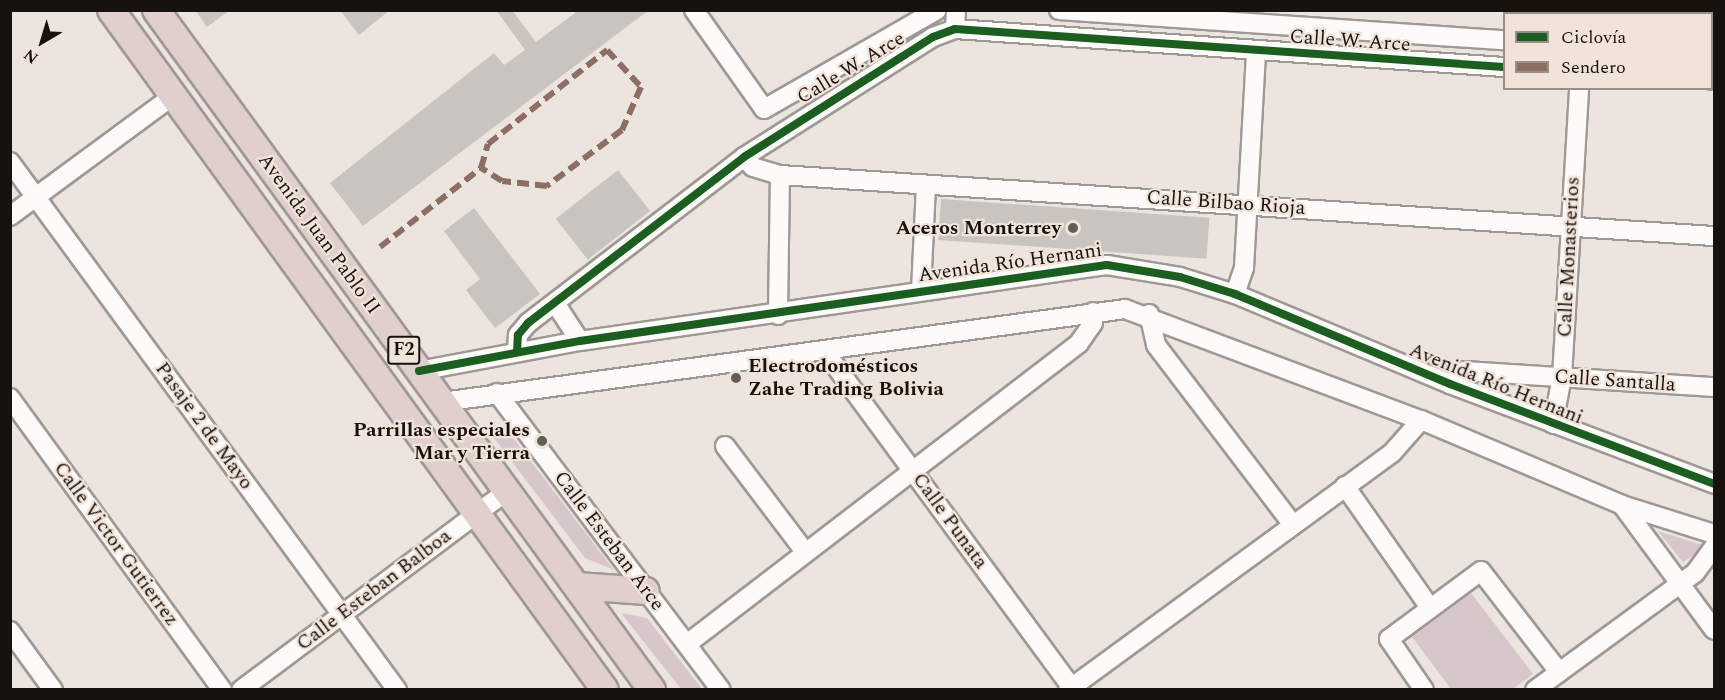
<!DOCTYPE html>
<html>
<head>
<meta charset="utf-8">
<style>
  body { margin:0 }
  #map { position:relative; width:1725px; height:700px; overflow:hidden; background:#ece4df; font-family:Spectral,serif }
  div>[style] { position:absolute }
  .green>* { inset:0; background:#d8c7ca }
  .building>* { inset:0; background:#c9c4bf; transform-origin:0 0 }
  .roads { filter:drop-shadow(2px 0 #9f9995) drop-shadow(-2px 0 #9f9995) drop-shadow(0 2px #9f9995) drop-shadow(0 -2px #9f9995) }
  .minor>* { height:18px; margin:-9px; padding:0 9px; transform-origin:9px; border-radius:9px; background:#fcfbfa }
  .highway>* { height:26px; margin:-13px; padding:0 13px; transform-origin:13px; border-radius:13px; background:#e1cfce }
  .quiet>* { height:6px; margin-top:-3px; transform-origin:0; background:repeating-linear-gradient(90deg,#8d6e63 0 12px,transparent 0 18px) }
  .cycleway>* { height:8px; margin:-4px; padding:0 4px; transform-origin:4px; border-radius:4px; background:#1b5e20 }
  .dots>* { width:16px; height:16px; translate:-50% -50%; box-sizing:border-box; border:3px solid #f2e3d9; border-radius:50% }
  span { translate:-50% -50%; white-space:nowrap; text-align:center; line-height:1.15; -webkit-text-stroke:4.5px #f2e3d9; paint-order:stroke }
  .shield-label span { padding:2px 4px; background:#f2e3d9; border:2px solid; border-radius:4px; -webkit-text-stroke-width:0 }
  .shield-label { font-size:18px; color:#17120e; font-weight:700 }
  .street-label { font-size:20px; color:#17120e }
  .poi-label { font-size:20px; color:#17120e; font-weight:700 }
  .right { translate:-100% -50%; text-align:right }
  .left { translate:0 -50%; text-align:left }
  .frame { position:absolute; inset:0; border:12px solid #17120e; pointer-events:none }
  .legend { position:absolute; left:1503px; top:12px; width:210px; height:78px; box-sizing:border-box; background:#f2e3d9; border:2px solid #9a8f88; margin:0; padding:8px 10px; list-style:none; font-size:18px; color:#17120e }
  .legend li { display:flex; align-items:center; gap:12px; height:30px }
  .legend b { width:30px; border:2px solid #9a8f88 }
  .north { position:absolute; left:12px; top:12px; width:60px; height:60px; -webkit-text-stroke:4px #f2e3d9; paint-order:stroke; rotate:218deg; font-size:16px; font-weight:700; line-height:24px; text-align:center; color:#17120e }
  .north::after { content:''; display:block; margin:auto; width:21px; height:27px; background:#17120e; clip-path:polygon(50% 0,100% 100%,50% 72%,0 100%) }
</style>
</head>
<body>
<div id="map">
  <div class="green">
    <i style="clip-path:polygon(498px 426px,504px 426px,614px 570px,585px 558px,494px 438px)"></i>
    <i style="clip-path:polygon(1658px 531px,1708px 547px,1683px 562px)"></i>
    <i style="clip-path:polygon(1471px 593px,1533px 674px,1513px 689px,1451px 689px,1412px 637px)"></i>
    <i style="clip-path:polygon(621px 613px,647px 618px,702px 689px,681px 689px)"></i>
  </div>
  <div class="building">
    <i style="clip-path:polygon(195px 10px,230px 10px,207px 27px)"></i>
    <i style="clip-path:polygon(340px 10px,390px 10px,359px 35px)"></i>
    <i style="clip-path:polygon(496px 10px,512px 10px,536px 42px,579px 10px,649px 10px,363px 226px,330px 183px,494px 53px,504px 65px,525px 50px)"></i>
    <i style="left:618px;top:170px;width:52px;height:79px;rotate:52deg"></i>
    <i style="left:941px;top:199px;width:269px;height:41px;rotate:4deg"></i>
    <i style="clip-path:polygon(474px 208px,540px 294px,495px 328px,466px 290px,480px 279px,444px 231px)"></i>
  </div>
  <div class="roads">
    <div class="minor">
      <i style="left:694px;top:10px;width:121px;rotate:54.7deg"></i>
      <i style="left:764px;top:109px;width:199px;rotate:-29.8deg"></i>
      <i style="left:1059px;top:10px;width:446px;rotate:3.9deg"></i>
      <i style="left:1614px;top:14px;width:4px;rotate:-90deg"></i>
      <i style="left:955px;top:29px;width:19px;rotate:-87deg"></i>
      <i style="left:1712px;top:52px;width:2px;rotate:27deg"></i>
      <i style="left:1712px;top:80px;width:2px"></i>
      <i style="left:744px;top:157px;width:13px;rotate:48deg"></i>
      <i style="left:753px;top:167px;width:28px;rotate:17deg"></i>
      <i style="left:780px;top:175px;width:936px;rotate:3.74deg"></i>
      <i style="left:10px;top:162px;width:655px;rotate:53.76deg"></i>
      <i style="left:10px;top:216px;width:202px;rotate:-36.4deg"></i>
      <i style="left:921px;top:291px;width:106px;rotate:-87.3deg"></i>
      <i style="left:1235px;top:294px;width:28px;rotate:-71deg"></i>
      <i style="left:1244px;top:268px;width:217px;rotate:-86.8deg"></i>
      <i style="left:555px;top:303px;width:45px;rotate:56.7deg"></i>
      <i style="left:1149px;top:314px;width:32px;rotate:77deg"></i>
      <i style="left:1156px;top:345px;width:226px;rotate:52.7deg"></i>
      <i style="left:778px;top:315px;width:140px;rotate:-89.2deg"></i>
      <i style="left:517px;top:352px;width:17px;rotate:-87deg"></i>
      <i style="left:518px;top:335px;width:16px;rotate:-50deg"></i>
      <i style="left:528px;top:323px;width:272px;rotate:-37.5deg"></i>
      <i style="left:744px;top:157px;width:224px;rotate:-32.4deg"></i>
      <i style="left:933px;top:37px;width:23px;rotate:-20deg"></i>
      <i style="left:955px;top:29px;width:550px;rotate:3.96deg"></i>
      <i style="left:826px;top:353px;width:418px;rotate:53.7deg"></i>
      <i style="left:419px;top:371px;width:164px;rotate:-10.6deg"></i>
      <i style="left:580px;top:341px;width:532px;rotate:-8.21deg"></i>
      <i style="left:1107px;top:265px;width:74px;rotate:9.3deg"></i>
      <i style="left:1180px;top:277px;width:58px;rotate:17.2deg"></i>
      <i style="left:1235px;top:294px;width:233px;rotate:22.7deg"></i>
      <i style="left:1450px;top:384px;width:282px;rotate:20.7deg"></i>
      <i style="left:1450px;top:384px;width:20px;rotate:-41deg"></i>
      <i style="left:1465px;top:371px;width:250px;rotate:3.7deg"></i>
      <i style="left:497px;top:393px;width:372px;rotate:53deg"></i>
      <i style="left:10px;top:398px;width:361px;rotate:54deg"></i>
      <i style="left:442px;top:402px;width:689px;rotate:-7.75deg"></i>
      <i style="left:1125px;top:309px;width:316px;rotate:20.6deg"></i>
      <i style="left:1421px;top:420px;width:218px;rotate:22.9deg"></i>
      <i style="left:1622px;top:505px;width:96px;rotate:17.5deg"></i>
      <i style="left:1553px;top:424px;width:48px;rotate:-79.2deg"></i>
      <i style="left:1562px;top:377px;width:289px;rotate:-86.6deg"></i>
      <i style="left:725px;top:446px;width:134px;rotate:52.9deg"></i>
      <i style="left:1345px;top:486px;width:149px;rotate:55.1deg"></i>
      <i style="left:1622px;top:505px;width:155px;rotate:53.6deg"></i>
      <i style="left:10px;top:631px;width:73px;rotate:53.9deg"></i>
      <i style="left:687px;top:644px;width:494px;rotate:-37.5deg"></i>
      <i style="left:1079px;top:343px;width:24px;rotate:-55deg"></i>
      <i style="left:1093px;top:323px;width:11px;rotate:-90deg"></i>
      <i style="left:241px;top:690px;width:332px;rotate:-36.8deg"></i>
      <i style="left:1068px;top:690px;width:401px;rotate:-36.2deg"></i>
      <i style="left:1392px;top:453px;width:44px;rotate:-48.7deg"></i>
      <i style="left:1424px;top:690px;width:62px;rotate:-124.5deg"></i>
      <i style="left:1389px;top:639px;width:114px;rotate:-36.5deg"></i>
      <i style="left:1481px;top:571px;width:128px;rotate:52.3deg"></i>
      <i style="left:1535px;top:690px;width:198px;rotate:-36.2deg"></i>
      <i style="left:1695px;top:573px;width:32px;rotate:-54deg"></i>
    </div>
    <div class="highway">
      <i style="left:111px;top:10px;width:840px;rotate:54deg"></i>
      <i style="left:156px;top:10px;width:842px;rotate:53.89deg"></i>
      <i style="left:577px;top:586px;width:69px;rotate:4.1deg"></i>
    </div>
  </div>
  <div class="quiet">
    <i style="left:380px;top:247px;width:128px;rotate:-38deg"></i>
    <i style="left:481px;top:168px;width:25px;rotate:-74deg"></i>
    <i style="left:488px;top:144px;width:152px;rotate:-38.3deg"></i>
    <i style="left:607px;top:50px;width:50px;rotate:47.4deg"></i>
    <i style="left:641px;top:87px;width:47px;rotate:113.8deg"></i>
    <i style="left:622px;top:130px;width:94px;rotate:143.3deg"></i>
    <i style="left:547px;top:186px;width:45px;rotate:-173.7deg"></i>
    <i style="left:502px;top:181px;width:25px;rotate:-148deg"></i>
  </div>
  <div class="cycleway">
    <i style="left:517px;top:352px;width:17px;rotate:-87deg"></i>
    <i style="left:518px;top:335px;width:16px;rotate:-50deg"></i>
    <i style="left:528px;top:323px;width:272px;rotate:-37.5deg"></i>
    <i style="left:744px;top:157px;width:224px;rotate:-32.4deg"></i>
    <i style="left:933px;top:37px;width:23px;rotate:-20deg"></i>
    <i style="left:955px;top:29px;width:550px;rotate:3.96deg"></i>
    <i style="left:419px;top:371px;width:164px;rotate:-10.6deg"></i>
    <i style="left:580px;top:341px;width:532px;rotate:-8.21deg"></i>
    <i style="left:1107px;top:265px;width:74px;rotate:9.3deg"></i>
    <i style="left:1180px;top:277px;width:58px;rotate:17.2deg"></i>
    <i style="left:1235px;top:294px;width:233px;rotate:22.7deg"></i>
    <i style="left:1450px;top:384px;width:282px;rotate:20.7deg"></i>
  </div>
  <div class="dots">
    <i style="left:1073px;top:228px;background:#625c57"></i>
    <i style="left:736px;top:378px;background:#625c57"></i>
    <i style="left:542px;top:441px;background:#625c57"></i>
  </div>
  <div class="shield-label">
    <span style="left:404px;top:350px">F2</span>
  </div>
  <div class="street-label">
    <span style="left:1350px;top:41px;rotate:4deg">Calle W. Arce</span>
    <span style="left:851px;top:68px;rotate:-31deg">Calle W. Arce</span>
    <span style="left:1226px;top:203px;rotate:4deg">Calle Bilbao Rioja</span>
    <span style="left:319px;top:234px;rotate:54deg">Avenida Juan Pablo II</span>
    <span style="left:1569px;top:257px;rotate:-87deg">Calle Monasterios</span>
    <span style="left:1010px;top:263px;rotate:-8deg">Avenida Río Hernani</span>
    <span style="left:1615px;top:381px;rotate:4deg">Calle Santalla</span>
    <span style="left:1496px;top:384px;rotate:22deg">Avenida Río Hernani</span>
    <span style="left:204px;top:426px;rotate:54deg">Pasaje 2 de Mayo</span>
    <span style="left:950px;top:521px;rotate:54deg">Calle Punata</span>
    <span style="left:609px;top:541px;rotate:53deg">Calle Esteban Arce</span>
    <span style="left:116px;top:544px;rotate:54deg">Calle Victor Gutierrez</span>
    <span style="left:374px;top:590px;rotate:-37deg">Calle Esteban Balboa</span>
  </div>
  <div class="poi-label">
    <span class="right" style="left:1061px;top:228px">Aceros Monterrey</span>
    <span class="left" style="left:748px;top:378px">Electrodomésticos<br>Zahe Trading Bolivia</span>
    <span class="right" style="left:530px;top:442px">Parrillas especiales<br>Mar y Tierra</span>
  </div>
  <div class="frame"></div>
  <ul class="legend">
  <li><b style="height:8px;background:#1b5e20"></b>Ciclovía</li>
  <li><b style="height:8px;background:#8d6e63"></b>Sendero</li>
  </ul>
  <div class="north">N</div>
</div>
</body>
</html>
